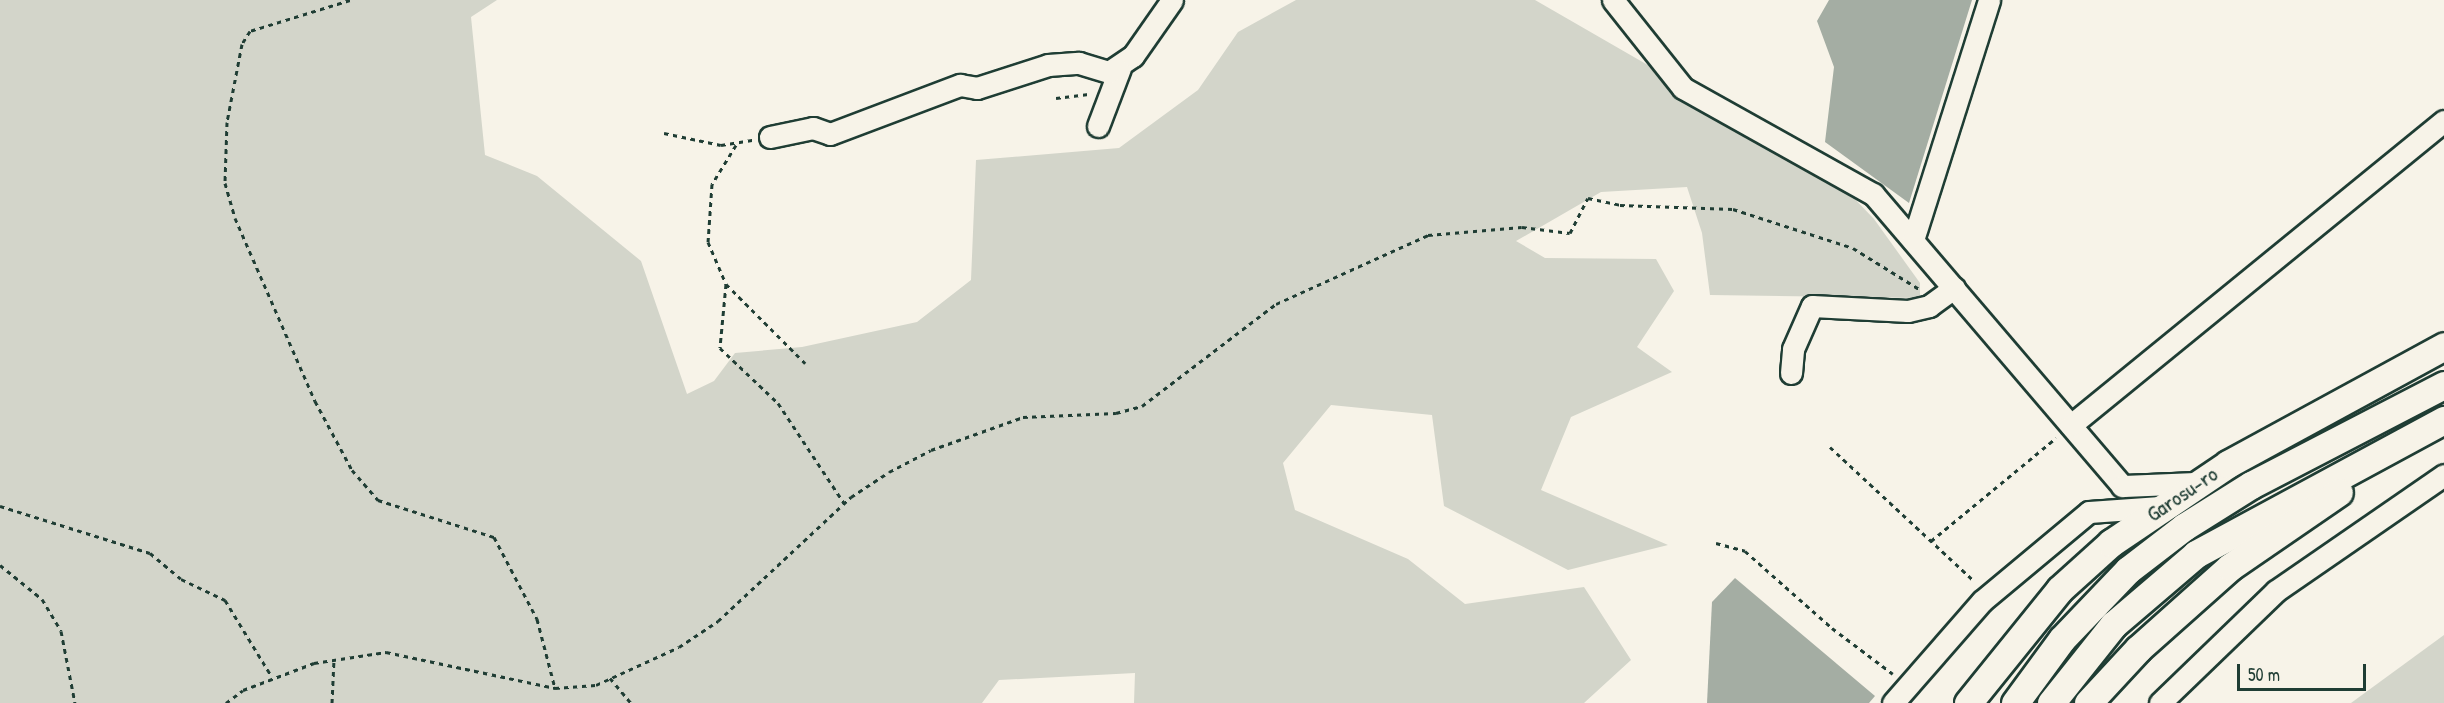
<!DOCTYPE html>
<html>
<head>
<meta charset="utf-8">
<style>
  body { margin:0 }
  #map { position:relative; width:2444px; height:703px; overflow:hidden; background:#f7f3e8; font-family:"Patrick Hand",sans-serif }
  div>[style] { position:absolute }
  .green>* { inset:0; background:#d3d5ca }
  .water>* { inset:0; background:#a4ada3 }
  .path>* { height:3px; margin-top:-1.5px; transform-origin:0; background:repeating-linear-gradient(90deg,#1f3d34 0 4.5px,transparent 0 9px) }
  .roads { filter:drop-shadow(2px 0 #1f3d34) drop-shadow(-2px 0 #1f3d34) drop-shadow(0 2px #1f3d34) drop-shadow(0 -2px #1f3d34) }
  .minor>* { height:21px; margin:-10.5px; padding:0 10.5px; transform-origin:10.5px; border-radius:10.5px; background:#f7f3e8 }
  .major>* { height:27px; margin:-13.5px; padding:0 13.5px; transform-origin:13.5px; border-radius:13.5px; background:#f7f3e8 }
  span { translate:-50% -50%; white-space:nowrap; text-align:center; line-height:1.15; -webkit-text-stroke:6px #f7f3e8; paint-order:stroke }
  .street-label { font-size:22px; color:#1f3d34 }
  .scale { position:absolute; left:2237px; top:664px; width:129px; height:27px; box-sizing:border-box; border:3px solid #1f3d34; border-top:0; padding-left:8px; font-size:18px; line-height:21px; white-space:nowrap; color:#1f3d34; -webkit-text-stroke:4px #f7f3e8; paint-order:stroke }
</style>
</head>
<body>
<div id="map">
  <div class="green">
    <i style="clip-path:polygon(0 0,497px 0,471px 17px,485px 155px,537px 176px,641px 261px,687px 394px,714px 381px,735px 353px,802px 347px,917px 322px,971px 280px,976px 160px,1119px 148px,1198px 90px,1238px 32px,1296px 0,1535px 0,1823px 166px,1874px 219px,1920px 283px,1920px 298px,1710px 295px,1702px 233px,1687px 187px,1601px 192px,1516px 241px,1545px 258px,1656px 259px,1674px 291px,1637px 347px,1672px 372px,1571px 417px,1541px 490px,1668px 545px,1568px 570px,1444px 506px,1432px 415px,1331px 405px,1283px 463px,1295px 510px,1408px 559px,1465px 604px,1584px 587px,1631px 660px,1584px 703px,1134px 703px,1135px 673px,999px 680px,982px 703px,0 703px)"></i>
    <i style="clip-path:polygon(2444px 635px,2444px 703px,2351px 703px)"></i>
  </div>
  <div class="water">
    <i style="clip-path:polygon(1829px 0,1972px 0,1909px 203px,1825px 142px,1834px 67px,1817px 21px)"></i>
    <i style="clip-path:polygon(1735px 578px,1875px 696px,1869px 703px,1707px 703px,1712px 602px)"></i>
  </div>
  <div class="path">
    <i style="left:350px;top:0;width:105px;rotate:162.8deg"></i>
    <i style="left:250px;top:31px;width:15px;rotate:122deg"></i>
    <i style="left:242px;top:44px;width:79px;rotate:100.9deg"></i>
    <i style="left:227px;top:122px;width:61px;rotate:91.9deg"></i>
    <i style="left:225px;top:183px;width:36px;rotate:74deg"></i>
    <i style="left:235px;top:218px;width:200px;rotate:66.4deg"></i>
    <i style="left:315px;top:401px;width:78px;rotate:61.8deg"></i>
    <i style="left:352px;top:470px;width:40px;rotate:49deg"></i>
    <i style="left:378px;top:500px;width:122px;rotate:17.7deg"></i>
    <i style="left:494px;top:537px;width:93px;rotate:62.3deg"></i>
    <i style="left:537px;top:619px;width:71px;rotate:75.4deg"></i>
    <i style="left:1056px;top:98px;width:35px;rotate:-7deg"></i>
    <i style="left:664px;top:133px;width:58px;rotate:11.9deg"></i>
    <i style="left:721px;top:145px;width:33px;rotate:-9deg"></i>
    <i style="left:736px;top:145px;width:46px;rotate:121.6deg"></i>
    <i style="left:712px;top:184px;width:58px;rotate:93.9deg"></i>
    <i style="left:708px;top:242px;width:46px;rotate:66.8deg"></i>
    <i style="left:726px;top:284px;width:112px;rotate:45deg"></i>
    <i style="left:726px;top:284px;width:64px;rotate:95.4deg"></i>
    <i style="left:720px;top:348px;width:80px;rotate:43.5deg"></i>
    <i style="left:778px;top:403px;width:120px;rotate:56.6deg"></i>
    <i style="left:1830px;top:447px;width:194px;rotate:42.9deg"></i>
    <i style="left:0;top:506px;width:157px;rotate:17.4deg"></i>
    <i style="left:150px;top:553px;width:40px;rotate:40deg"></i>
    <i style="left:181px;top:579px;width:49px;rotate:25.5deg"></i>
    <i style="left:225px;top:600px;width:90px;rotate:58.6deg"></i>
    <i style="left:1931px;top:541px;width:162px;rotate:-39.5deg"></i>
    <i style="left:1716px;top:543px;width:30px;rotate:15deg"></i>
    <i style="left:1745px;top:551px;width:116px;rotate:41.5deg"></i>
    <i style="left:1832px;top:628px;width:76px;rotate:37deg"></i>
    <i style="left:0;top:565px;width:54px;rotate:39deg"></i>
    <i style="left:42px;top:599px;width:37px;rotate:59deg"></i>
    <i style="left:61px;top:631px;width:73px;rotate:79deg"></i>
    <i style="left:610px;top:678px;width:33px;rotate:50deg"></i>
    <i style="left:226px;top:703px;width:21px;rotate:-37deg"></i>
    <i style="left:243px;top:690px;width:76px;rotate:-20.8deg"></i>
    <i style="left:314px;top:663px;width:73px;rotate:-8.7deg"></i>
    <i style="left:386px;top:652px;width:173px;rotate:12deg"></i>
    <i style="left:555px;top:688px;width:41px;rotate:-4.2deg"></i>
    <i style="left:596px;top:685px;width:91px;rotate:-24.6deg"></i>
    <i style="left:679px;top:647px;width:47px;rotate:-33.7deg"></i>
    <i style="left:718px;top:621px;width:182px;rotate:-43deg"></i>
    <i style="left:851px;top:497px;width:45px;rotate:-33.3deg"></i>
    <i style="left:889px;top:472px;width:47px;rotate:-27.6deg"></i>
    <i style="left:931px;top:450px;width:98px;rotate:-19.7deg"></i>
    <i style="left:1023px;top:417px;width:93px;rotate:-2.5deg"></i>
    <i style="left:1116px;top:413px;width:27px;rotate:-15deg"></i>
    <i style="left:1142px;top:406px;width:168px;rotate:-37.3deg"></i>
    <i style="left:1276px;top:304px;width:167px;rotate:-24.4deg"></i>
    <i style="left:1428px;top:235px;width:94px;rotate:-4.9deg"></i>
    <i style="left:1522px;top:227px;width:48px;rotate:7.1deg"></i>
    <i style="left:1570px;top:233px;width:39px;rotate:-63deg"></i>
    <i style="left:1588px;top:198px;width:33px;rotate:12deg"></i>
    <i style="left:1620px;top:205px;width:113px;rotate:2deg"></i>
    <i style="left:1733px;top:209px;width:126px;rotate:18deg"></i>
    <i style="left:1853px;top:248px;width:78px;rotate:31.8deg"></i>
    <i style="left:332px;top:703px;width:44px;rotate:-87.4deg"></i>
  </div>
  <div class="roads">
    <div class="minor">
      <i style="left:1613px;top:0;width:112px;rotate:51.5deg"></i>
      <i style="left:1683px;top:88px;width:218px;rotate:29.2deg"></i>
      <i style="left:1873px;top:194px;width:384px;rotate:49.5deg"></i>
      <i style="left:2122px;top:486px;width:75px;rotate:-2.3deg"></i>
      <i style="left:1098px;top:126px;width:62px;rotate:-69.2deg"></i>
      <i style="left:770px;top:137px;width:44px;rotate:-11.8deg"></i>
      <i style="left:813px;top:128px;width:18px;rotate:19deg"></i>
      <i style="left:830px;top:134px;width:139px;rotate:-20.7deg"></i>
      <i style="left:960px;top:85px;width:17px;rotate:10deg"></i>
      <i style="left:977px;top:88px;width:75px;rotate:-17.9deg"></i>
      <i style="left:1048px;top:65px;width:31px;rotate:-4deg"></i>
      <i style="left:1079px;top:63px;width:31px;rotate:17deg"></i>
      <i style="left:1109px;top:72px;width:29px;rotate:-34deg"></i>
      <i style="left:1133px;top:56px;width:68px;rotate:-55.1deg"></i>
      <i style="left:1913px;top:240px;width:252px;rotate:-72.4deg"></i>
      <i style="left:1791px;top:373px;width:24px;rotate:-85deg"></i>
      <i style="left:1793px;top:349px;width:47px;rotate:-66.2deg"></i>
      <i style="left:1812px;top:306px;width:96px;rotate:3deg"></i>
      <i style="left:1908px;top:311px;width:22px;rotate:-13deg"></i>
      <i style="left:1929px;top:306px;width:31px;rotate:-36deg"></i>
      <i style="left:2071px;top:425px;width:481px;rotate:-39.2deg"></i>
      <i style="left:1893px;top:703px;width:135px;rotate:-48.9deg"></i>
      <i style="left:1982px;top:601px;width:139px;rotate:-39.8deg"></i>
      <i style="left:2089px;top:512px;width:71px;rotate:-4deg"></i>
      <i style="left:2160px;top:703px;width:161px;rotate:-44deg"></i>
      <i style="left:2276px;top:591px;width:204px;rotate:-34.6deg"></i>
    </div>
    <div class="major">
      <i style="left:1968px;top:703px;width:146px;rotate:-51.1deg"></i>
      <i style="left:2060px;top:589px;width:69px;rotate:-42deg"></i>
      <i style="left:2111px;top:543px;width:141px;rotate:-34deg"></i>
      <i style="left:2228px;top:464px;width:246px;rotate:-28.6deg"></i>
      <i style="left:2015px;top:703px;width:79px;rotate:-53.7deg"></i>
      <i style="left:2062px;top:639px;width:95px;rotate:-46.3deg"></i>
      <i style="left:2128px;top:570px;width:71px;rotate:-37.5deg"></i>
      <i style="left:2184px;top:527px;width:79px;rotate:-32.1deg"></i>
      <i style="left:2251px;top:485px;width:217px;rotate:-27.4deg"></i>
      <i style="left:2051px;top:703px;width:100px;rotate:-51.5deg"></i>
      <i style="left:2113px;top:625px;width:109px;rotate:-40.5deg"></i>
      <i style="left:2196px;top:554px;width:282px;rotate:-28.4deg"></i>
      <i style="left:2088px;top:703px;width:74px;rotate:-47.2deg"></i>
      <i style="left:2138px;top:649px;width:123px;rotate:-41.7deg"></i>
      <i style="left:2230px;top:567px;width:132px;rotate:-34.5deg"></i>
    </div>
  </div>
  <div class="street-label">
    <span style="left:2182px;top:494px;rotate:-34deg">Garosu-ro</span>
  </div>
  <div class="scale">50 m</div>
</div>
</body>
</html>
